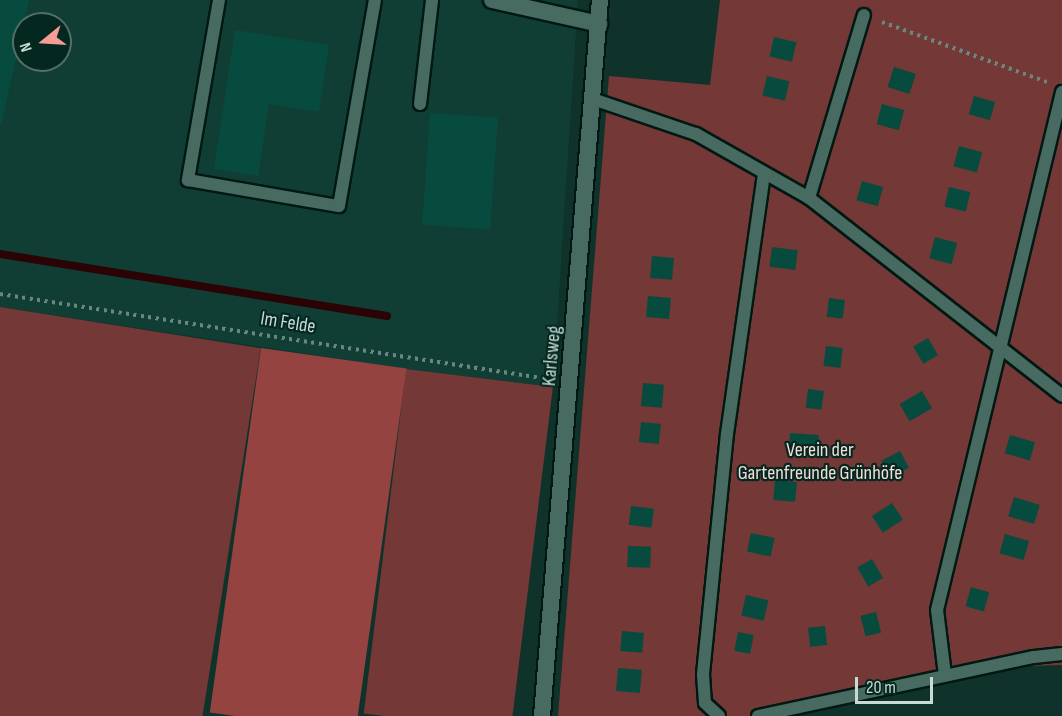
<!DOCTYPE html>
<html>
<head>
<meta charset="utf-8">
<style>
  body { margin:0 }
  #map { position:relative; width:1062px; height:716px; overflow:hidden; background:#0f322a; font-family:"Sofia Sans Condensed",sans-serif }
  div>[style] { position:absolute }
  .built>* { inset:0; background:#103e35 }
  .green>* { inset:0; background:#743836; transform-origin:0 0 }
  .forest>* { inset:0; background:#944340; transform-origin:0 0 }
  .stream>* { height:8px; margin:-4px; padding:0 4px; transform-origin:4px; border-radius:4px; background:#2b0305 }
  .building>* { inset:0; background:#074b3f; transform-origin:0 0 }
  .path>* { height:4px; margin-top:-2px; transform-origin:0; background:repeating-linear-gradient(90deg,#6b867f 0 3px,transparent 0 7.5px) }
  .roads { filter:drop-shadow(2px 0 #011813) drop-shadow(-2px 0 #011813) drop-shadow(0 2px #011813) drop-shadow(0 -2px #011813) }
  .service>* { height:12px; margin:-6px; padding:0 6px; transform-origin:6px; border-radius:6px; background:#476a61 }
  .tertiary>* { height:16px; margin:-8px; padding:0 8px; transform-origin:8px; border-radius:8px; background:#476a61 }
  span { translate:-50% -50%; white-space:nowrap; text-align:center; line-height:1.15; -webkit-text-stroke:4.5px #042820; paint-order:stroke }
  .street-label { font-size:20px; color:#c7dad4 }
  .park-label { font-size:20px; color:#f5dcd9 }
  .north { position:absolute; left:12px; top:12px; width:60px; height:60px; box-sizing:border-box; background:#042820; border:2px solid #526f68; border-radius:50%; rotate:252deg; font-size:16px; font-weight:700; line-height:24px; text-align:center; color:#c7dad4 }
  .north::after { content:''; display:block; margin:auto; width:21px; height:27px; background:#f59c96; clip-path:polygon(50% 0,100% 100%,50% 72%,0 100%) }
  .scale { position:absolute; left:855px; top:677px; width:78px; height:27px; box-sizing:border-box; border:3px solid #c7dad4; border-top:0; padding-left:8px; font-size:18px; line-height:21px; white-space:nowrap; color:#c7dad4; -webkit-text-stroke:4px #042820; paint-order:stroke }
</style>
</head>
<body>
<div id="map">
  <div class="built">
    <i style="clip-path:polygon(evenodd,0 0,578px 0,553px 387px,406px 369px,0 307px,0 0,24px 24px,60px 24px,60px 60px,24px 60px,24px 24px)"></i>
  </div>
  <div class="green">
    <i style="clip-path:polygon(720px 0,1062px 0,1062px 665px,1024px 666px,790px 716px,558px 716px,609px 76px,710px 85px)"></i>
    <i style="left:0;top:307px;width:264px;height:409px;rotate:9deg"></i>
    <i style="left:406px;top:369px;width:148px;height:347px;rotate:7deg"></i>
  </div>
  <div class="forest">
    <i style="left:261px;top:348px;width:147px;height:368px;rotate:8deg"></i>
  </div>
  <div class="stream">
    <i style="left:0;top:254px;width:392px;rotate:9.1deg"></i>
  </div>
  <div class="building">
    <i style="clip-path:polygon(0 0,29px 0,1px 125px,0 125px)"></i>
    <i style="clip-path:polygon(235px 30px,329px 45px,319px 112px,269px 104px,258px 176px,214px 169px)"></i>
    <i style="left:774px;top:37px;width:23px;height:20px;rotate:13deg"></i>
    <i style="left:894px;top:67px;width:23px;height:21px;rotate:18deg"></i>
    <i style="left:767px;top:76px;width:23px;height:20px;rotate:13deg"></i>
    <i style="left:974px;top:96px;width:22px;height:19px;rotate:16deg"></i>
    <i style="left:882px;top:104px;width:23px;height:21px;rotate:15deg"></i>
    <i style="left:430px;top:113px;width:68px;height:112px;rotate:4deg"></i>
    <i style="left:959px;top:146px;width:24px;height:21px;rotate:15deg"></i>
    <i style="left:862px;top:181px;width:22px;height:20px;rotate:16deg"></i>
    <i style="left:949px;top:187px;width:22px;height:20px;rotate:13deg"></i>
    <i style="left:935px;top:237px;width:23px;height:22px;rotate:15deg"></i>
    <i style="left:772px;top:247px;width:26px;height:20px;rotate:7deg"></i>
    <i style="left:652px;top:256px;width:22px;height:22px;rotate:5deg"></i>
    <i style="left:648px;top:296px;width:23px;height:21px;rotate:5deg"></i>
    <i style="left:829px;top:298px;width:16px;height:19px;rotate:7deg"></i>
    <i style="left:928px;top:338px;width:20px;height:17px;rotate:60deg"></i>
    <i style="left:826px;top:346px;width:17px;height:20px;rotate:7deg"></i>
    <i style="left:643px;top:383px;width:21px;height:23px;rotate:5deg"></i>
    <i style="left:808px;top:389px;width:16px;height:19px;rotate:7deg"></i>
    <i style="left:922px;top:391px;width:20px;height:26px;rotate:60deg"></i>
    <i style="left:641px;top:422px;width:20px;height:20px;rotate:6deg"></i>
    <i style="left:790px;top:433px;width:29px;height:18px;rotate:4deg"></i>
    <i style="left:1010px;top:435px;width:26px;height:19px;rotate:16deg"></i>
    <i style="left:900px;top:451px;width:19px;height:21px;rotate:62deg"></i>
    <i style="left:775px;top:480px;width:22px;height:20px;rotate:5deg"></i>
    <i style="left:1014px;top:497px;width:27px;height:20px;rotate:17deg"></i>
    <i style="left:892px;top:503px;width:20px;height:24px;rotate:57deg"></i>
    <i style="left:631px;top:506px;width:23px;height:19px;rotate:7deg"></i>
    <i style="left:751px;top:533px;width:24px;height:19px;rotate:12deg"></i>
    <i style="left:1005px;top:534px;width:25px;height:20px;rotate:16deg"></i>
    <i style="left:628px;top:546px;width:23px;height:21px;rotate:2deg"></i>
    <i style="left:872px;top:559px;width:22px;height:17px;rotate:60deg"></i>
    <i style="left:971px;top:587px;width:19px;height:20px;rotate:16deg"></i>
    <i style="left:746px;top:595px;width:23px;height:21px;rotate:13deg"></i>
    <i style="left:876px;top:612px;width:21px;height:16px;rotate:76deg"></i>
    <i style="left:825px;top:626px;width:19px;height:17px;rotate:84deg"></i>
    <i style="left:622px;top:631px;width:22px;height:20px;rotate:5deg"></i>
    <i style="left:738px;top:632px;width:16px;height:19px;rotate:11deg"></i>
    <i style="left:618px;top:668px;width:24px;height:23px;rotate:5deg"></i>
  </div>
  <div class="path">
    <i style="left:882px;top:22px;width:176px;rotate:20deg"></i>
    <i style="left:0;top:294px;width:555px;rotate:8.82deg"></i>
  </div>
  <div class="roads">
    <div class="service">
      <i style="left:219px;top:0;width:183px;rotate:99.8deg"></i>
      <i style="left:188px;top:180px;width:153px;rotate:9.8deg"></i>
      <i style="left:339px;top:206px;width:209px;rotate:-80.1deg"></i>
      <i style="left:593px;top:99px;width:109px;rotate:18.8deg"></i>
      <i style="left:696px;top:134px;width:130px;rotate:29.5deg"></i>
      <i style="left:809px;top:198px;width:321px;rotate:38deg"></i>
      <i style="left:420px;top:104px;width:105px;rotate:-83.4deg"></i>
      <i style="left:809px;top:198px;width:191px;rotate:-73.3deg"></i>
      <i style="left:945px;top:675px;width:65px;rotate:-97deg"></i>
      <i style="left:937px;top:610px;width:533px;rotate:-76.43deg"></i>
      <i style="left:719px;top:716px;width:19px;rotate:-137deg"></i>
      <i style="left:705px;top:703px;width:29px;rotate:-94deg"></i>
      <i style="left:703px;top:674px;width:241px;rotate:-84.3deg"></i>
      <i style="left:727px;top:434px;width:263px;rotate:-81.9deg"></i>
      <i style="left:758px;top:716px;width:282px;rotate:-12.1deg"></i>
      <i style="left:1034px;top:657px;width:28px;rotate:-6deg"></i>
    </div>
    <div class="tertiary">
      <i style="left:492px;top:0;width:110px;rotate:12.6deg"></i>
      <i style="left:542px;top:716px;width:718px;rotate:-85.37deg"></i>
    </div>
  </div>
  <div class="street-label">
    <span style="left:288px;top:323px;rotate:9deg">Im Felde</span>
    <span style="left:552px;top:356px;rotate:-85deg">Karlsweg</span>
  </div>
  <div class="park-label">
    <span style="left:820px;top:462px">Verein der<br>Gartenfreunde Grünhöfe</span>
  </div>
  <div class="north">N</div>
  <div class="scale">20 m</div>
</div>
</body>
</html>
